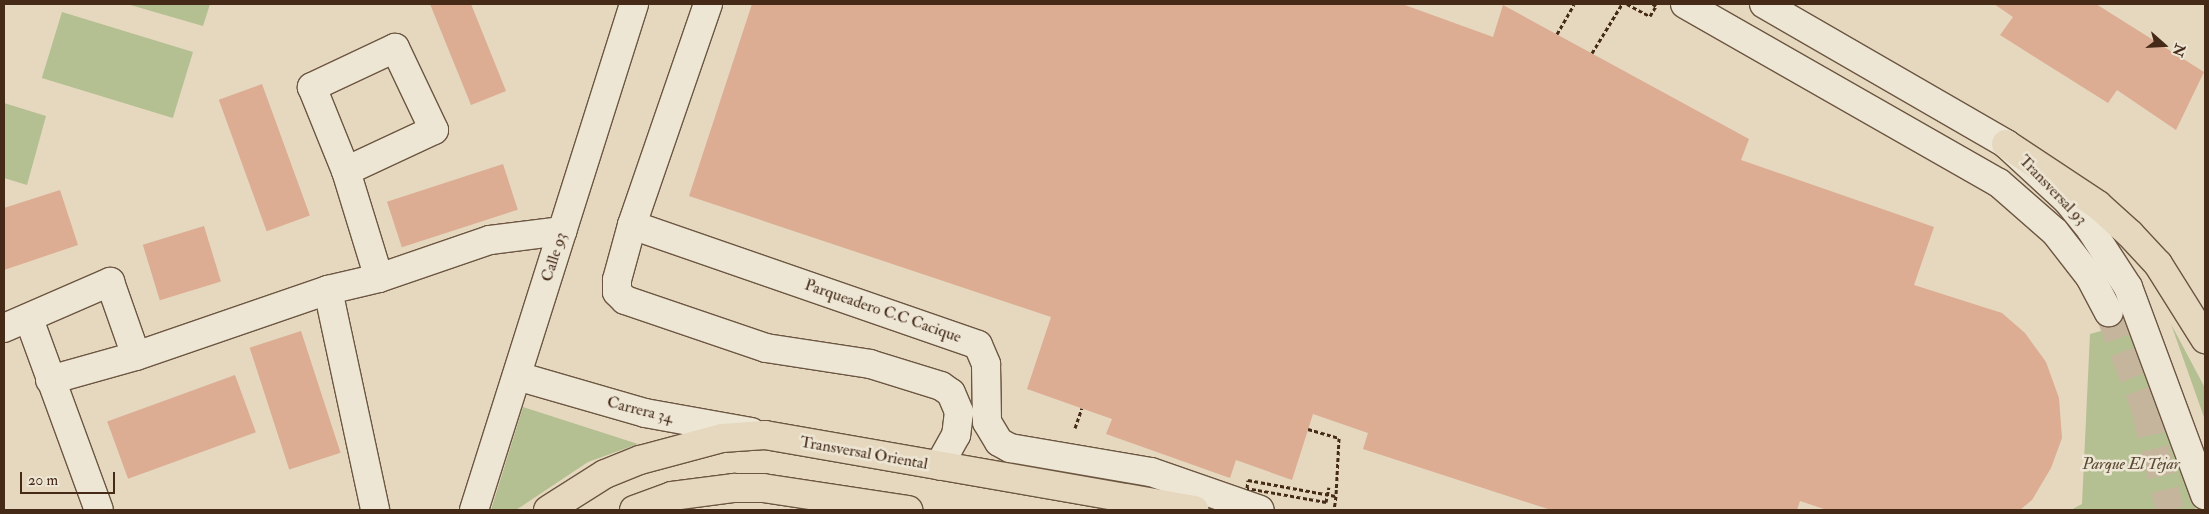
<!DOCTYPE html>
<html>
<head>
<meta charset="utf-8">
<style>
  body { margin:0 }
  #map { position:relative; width:2209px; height:514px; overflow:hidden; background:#e5d8be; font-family:"IM FELL Double Pica",serif }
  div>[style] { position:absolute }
  .green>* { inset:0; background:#b4bf92; transform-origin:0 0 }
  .building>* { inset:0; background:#dcac93; transform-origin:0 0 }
  .minor-tunnel>* { height:28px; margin-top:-14px; transform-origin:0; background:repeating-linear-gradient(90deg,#c5b59d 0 28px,transparent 0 42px) }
  .path>* { height:3px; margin-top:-1.5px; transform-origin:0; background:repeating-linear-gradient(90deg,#442a17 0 4px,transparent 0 6.5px) }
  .roads { filter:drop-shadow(1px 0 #6c5641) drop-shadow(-1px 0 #6c5641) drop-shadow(0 1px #6c5641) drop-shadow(0 -1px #6c5641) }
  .minor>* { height:28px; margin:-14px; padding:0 14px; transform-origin:14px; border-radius:14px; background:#eee6d5 }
  .major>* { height:28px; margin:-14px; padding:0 14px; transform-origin:14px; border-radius:14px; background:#e5d8be }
  .path-bridge>* { height:3px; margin-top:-1.5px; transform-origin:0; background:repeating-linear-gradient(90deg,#442a17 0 4px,transparent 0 6.5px) }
  span { translate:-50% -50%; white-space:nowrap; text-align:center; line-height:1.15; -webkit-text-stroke:5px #eee6d5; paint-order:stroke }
  .street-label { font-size:16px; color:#442a17 }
  .park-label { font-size:16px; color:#5a4830; font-style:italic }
  .frame { position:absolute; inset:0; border:5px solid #442a17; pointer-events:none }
  .north { position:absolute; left:2139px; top:20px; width:50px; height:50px; -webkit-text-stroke:4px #eee6d5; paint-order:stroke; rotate:109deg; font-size:14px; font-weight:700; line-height:20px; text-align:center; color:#442a17 }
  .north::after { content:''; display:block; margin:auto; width:18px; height:22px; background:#442a17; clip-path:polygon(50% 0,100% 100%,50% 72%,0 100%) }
  .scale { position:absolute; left:20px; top:472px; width:95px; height:22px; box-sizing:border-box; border:2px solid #442a17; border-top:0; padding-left:6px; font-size:15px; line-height:18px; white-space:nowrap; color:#442a17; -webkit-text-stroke:4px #eee6d5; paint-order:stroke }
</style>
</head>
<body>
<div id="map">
  <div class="green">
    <i style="clip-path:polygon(127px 4px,210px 4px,203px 26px)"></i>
    <i style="left:62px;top:12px;width:137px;height:69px;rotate:17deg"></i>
    <i style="clip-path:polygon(4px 103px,46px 116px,27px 185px,4px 178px)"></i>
    <i style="clip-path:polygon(2133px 322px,2196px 510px,2071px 510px,2082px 504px,2090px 334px)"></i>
    <i style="clip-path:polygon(2171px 324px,2205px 388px,2205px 420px)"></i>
    <i style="clip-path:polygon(523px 407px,638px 444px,588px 462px,516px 510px,491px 510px)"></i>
  </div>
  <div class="building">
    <i style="clip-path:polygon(430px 4px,471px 4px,506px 91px,471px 105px)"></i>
    <i style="clip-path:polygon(752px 4px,1402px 4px,1493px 37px,1503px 5px,1749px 139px,1741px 160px,1934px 227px,1914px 285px,2002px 313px,2025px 333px,2046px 362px,2059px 398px,2062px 438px,2051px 468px,2032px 500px,2020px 510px,1827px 510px,1800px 501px,1797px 510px,1551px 510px,1363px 449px,1368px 433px,1313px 414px,1292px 480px,1236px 460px,1230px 478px,1106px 434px,1112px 419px,1027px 389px,1051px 317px,689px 196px)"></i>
    <i style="clip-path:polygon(1994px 4px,2096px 4px,2204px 72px,2176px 130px,2117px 90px,2108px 103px,2000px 35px,2013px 17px)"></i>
    <i style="left:262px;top:84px;width:140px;height:46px;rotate:70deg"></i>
    <i style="left:503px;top:164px;width:48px;height:122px;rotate:72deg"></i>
    <i style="clip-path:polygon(60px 190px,78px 245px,4px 270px,4px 208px)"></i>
    <i style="left:204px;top:226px;width:58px;height:64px;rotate:73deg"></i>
    <i style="left:301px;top:331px;width:128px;height:54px;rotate:72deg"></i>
    <i style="left:235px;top:375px;width:61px;height:136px;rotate:70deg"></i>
  </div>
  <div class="minor-tunnel">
    <i style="left:2109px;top:312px;width:103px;rotate:69.4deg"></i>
    <i style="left:2145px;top:408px;width:105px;rotate:76.2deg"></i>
  </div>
  <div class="path">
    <i style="left:1627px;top:4px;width:26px;rotate:28deg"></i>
    <i style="left:1650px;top:16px;width:12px;rotate:-59deg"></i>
    <i style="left:1656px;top:6px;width:4px;rotate:-146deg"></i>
    <i style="left:1557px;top:34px;width:34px;rotate:-60deg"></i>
    <i style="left:1592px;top:53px;width:57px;rotate:-58.5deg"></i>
    <i style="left:1075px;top:428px;width:21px;rotate:-71deg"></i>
    <i style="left:1308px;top:429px;width:32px;rotate:16deg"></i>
    <i style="left:1339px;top:438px;width:58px;rotate:93deg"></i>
    <i style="left:1326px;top:502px;width:15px;rotate:-79deg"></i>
  </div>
  <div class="roads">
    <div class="minor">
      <i style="left:708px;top:4px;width:234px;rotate:109deg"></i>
      <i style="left:632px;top:225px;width:57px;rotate:105.3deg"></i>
      <i style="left:617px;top:280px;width:12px;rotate:90deg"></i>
      <i style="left:617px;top:292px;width:11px;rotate:45deg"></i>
      <i style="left:625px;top:300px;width:149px;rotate:18.8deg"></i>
      <i style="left:766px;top:348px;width:105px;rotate:8.7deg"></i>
      <i style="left:870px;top:364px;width:74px;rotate:17.2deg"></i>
      <i style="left:941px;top:386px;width:12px;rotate:35deg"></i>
      <i style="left:951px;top:393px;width:21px;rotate:67deg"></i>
      <i style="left:959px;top:412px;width:23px;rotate:97deg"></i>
      <i style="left:956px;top:435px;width:35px;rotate:119deg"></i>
      <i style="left:1685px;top:4px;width:361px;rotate:29.7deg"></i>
      <i style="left:1999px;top:183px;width:74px;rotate:41.2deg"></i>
      <i style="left:2055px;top:232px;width:57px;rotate:52.1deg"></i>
      <i style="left:2090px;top:277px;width:40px;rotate:62deg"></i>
      <i style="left:1764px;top:4px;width:280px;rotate:30deg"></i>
      <i style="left:2006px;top:144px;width:83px;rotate:42.6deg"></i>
      <i style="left:2067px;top:200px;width:38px;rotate:51deg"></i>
      <i style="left:2091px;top:230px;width:68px;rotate:57deg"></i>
      <i style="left:2128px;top:287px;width:222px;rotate:69.7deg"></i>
      <i style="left:346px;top:171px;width:97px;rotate:-25deg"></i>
      <i style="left:434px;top:130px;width:91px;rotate:-115.4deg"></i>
      <i style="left:395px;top:48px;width:92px;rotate:154.8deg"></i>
      <i style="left:312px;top:87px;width:91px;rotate:68deg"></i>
      <i style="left:346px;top:171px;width:112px;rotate:72.9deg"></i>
      <i style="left:632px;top:225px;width:366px;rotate:19.1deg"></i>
      <i style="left:978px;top:345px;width:21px;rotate:67deg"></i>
      <i style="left:986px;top:364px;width:58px;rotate:89deg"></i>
      <i style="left:987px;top:422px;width:23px;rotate:59deg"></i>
      <i style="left:999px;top:442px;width:13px;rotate:29deg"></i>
      <i style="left:1010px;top:448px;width:143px;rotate:9.7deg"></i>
      <i style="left:1151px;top:472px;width:115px;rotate:19.2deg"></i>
      <i style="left:328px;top:290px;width:225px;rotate:77.9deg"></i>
      <i style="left:29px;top:319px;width:203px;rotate:69.9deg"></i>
      <i style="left:4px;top:328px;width:116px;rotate:-23.5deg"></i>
      <i style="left:110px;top:282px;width:78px;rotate:70.6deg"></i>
      <i style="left:517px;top:376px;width:133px;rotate:16.1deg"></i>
      <i style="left:645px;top:413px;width:108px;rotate:10.2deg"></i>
      <i style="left:50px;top:380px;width:89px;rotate:-15.6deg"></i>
      <i style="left:136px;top:356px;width:203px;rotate:-19deg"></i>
      <i style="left:328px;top:290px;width:52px;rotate:-13.2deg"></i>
      <i style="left:379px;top:278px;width:117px;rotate:-18.9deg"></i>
      <i style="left:490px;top:240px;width:73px;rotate:-7.1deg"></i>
      <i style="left:474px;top:510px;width:531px;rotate:-72.45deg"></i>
    </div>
    <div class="major">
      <i style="left:2006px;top:144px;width:110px;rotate:33.5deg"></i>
      <i style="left:2098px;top:205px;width:43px;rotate:42.2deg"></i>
      <i style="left:2130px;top:234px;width:41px;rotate:47deg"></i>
      <i style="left:2158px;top:264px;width:89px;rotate:57.9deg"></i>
      <i style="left:548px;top:510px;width:67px;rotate:-32.3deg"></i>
      <i style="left:605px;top:474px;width:38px;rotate:-22deg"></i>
      <i style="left:640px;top:460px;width:85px;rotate:-15deg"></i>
      <i style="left:722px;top:438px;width:43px;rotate:-4deg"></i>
      <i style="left:765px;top:435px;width:436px;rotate:9.9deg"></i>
      <i style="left:634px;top:510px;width:40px;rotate:-20.2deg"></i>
      <i style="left:672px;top:496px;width:63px;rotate:-7.4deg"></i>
      <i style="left:734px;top:488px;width:29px"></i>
      <i style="left:763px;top:488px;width:147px;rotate:8.6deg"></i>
    </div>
  </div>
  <div class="path-bridge">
    <i style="left:1326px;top:502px;width:80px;rotate:-170deg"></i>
    <i style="left:1247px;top:488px;width:8px;rotate:-83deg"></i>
    <i style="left:1248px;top:480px;width:89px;rotate:10.3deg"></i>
    <i style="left:1336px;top:496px;width:14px;rotate:98deg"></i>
  </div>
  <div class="street-label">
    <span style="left:2053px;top:190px;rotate:46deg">Transversal 93</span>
    <span style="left:554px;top:257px;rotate:-73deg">Calle 93</span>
    <span style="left:883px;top:311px;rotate:19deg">Parqueadero C.C Cacique</span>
    <span style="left:640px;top:410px;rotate:14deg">Carrera 34</span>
    <span style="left:864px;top:453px;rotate:10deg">Transversal Oriental</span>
  </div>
  <div class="park-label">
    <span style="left:2131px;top:464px">Parque El Tejar</span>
  </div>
  <div class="frame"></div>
  <div class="north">N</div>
  <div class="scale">20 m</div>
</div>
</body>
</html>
